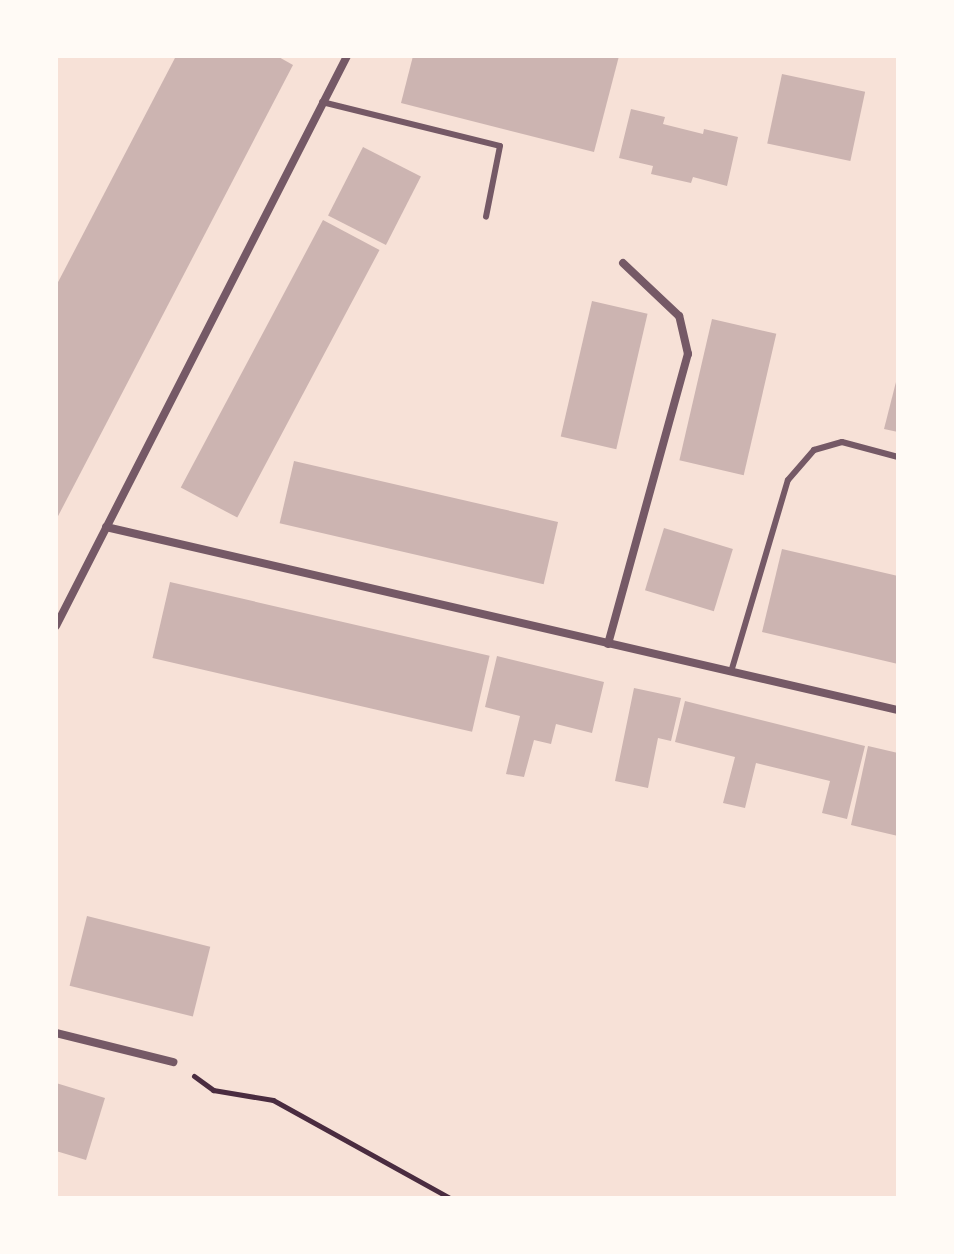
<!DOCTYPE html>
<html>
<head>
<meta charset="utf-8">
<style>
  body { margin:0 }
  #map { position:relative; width:954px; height:1254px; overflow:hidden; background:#f7e1d7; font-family:"DejaVu Sans",sans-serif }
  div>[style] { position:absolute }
  .building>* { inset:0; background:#ccb4b1; transform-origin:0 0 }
  .path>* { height:5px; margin:-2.5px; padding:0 2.5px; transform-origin:2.5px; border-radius:2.5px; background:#4a2c40 }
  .service>* { height:6px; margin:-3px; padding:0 3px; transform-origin:3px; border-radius:3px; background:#755966 }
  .minor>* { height:8px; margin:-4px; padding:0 4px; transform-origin:4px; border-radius:4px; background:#755966 }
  span { translate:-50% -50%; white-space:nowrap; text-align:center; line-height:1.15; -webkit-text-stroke:8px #fffaf5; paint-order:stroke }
  .frame { position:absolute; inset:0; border:58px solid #fffaf5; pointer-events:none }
</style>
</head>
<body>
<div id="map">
  <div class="building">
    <i style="clip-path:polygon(176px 56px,277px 56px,293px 65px,56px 520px,56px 286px)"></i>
    <i style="clip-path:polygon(413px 56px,619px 56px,594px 152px,401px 103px)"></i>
    <i style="left:782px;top:74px;width:85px;height:71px;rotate:12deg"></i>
    <i style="clip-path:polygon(631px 109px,665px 117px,663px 124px,703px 134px,704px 129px,738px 137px,727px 186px,693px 177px,691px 183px,651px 174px,653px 166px,619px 158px)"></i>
    <i style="left:363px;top:147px;width:65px;height:77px;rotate:27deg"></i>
    <i style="left:323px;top:220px;width:64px;height:303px;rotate:28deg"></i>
    <i style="left:592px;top:301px;width:57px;height:139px;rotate:13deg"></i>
    <i style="left:712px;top:319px;width:66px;height:145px;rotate:13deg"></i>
    <i style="clip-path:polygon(897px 378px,898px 378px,898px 432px,884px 429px)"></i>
    <i style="left:294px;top:461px;width:271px;height:64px;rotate:13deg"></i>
    <i style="left:664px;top:528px;width:72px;height:65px;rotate:17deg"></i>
    <i style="clip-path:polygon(782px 549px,898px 576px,898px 664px,762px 632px)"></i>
    <i style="left:170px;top:582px;width:328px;height:78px;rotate:13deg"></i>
    <i style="clip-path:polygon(497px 656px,604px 682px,592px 733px,556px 724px,551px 744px,534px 740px,524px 777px,506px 774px,520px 716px,485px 707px)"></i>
    <i style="clip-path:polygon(634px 688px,681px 698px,671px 741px,658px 738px,648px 788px,615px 781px)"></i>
    <i style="clip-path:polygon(685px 701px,865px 746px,847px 819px,822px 813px,830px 781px,756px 763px,745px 808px,723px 803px,735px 757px,675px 742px)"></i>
    <i style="clip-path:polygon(868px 746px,898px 753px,898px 836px,851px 825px)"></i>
    <i style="left:87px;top:916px;width:127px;height:72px;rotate:14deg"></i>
    <i style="clip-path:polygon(56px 1083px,105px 1098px,86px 1160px,56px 1151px)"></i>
  </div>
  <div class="path">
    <i style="left:194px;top:1076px;width:24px;rotate:36deg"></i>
    <i style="left:213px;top:1090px;width:61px;rotate:9.5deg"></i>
    <i style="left:273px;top:1100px;width:202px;rotate:29deg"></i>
  </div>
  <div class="service">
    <i style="left:322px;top:102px;width:183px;rotate:13.9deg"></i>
    <i style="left:500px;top:146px;width:72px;rotate:101.2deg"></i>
    <i style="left:731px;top:672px;width:200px;rotate:-73.5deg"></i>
    <i style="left:788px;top:480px;width:40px;rotate:-49deg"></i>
    <i style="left:814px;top:450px;width:29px;rotate:-16deg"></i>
    <i style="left:842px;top:442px;width:58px;rotate:15deg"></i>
  </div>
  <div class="minor">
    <i style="left:106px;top:527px;width:813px;rotate:13.01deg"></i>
    <i style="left:56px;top:626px;width:640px;rotate:-62.95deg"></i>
    <i style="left:608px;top:644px;width:301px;rotate:-74.6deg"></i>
    <i style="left:688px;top:354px;width:39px;rotate:-103deg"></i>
    <i style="left:679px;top:316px;width:77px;rotate:-136.6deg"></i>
    <i style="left:56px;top:1033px;width:121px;rotate:13.9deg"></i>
  </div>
  <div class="frame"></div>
</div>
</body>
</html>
